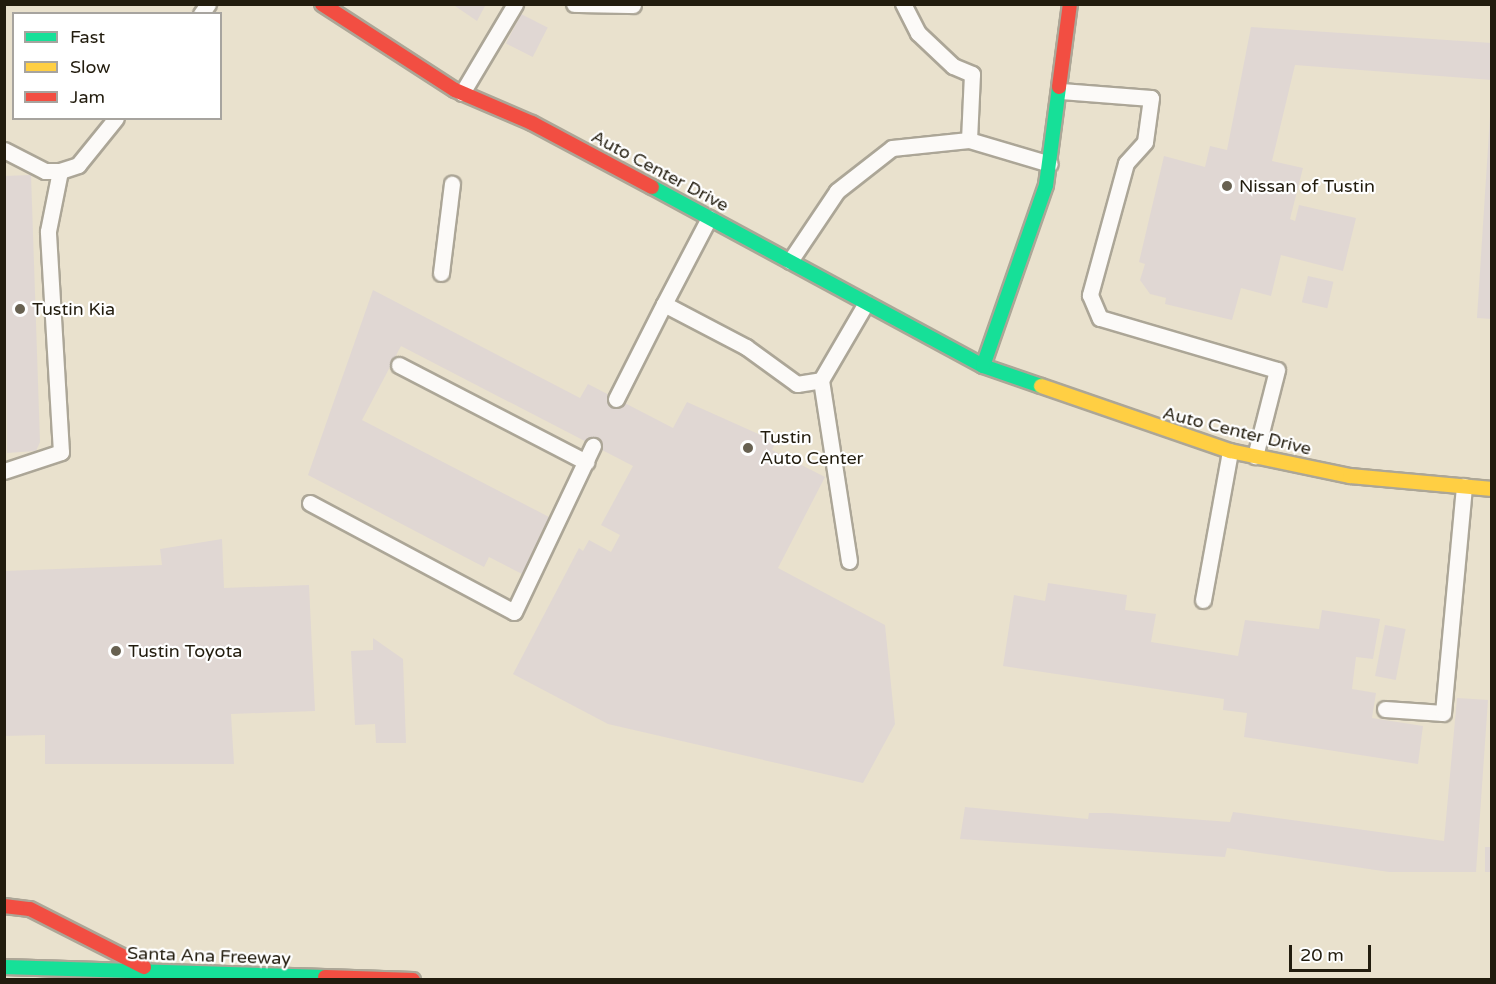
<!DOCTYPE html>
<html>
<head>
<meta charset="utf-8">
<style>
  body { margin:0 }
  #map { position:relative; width:1496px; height:984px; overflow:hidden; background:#e9e1cd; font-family:"Varela Round",sans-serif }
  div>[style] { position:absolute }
  .building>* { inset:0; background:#e0d7d3; transform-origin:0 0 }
  .roads { filter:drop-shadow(2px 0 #aca697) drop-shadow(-2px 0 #aca697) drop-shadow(0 2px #aca697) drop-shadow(0 -2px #aca697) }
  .lane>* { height:15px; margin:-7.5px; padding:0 7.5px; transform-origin:7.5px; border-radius:7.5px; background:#fcfaf8 }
  .fast>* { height:14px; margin:-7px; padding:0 7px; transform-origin:7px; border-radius:7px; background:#16e098 }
  .slow>* { height:14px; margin:-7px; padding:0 7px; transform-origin:7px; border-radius:7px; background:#ffcf43 }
  .jam>* { height:14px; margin:-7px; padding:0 7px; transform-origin:7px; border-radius:7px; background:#f24e42 }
  .dots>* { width:16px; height:16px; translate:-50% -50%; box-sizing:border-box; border:3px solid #fff; border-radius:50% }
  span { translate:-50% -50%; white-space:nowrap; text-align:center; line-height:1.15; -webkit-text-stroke:4.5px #fff; paint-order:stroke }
  .street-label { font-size:18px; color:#221c0e }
  .poi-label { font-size:18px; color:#221c0e }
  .left { translate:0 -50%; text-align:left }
  .frame { position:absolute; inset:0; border:6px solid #221c0e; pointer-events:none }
  .legend { position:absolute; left:12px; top:12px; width:210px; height:108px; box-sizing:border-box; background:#fff; border:2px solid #a7a49f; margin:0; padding:8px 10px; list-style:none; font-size:18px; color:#221c0e }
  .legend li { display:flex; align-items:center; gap:12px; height:30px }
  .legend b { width:30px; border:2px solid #a7a49f }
  .scale { position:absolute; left:1289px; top:945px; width:82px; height:27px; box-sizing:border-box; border:3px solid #221c0e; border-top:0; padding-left:8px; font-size:18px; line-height:21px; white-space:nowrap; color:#221c0e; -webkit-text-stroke:4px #fff; paint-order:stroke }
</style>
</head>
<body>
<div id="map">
  <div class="building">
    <i style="clip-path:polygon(452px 4px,486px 4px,477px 21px)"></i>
    <i style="left:521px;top:14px;width:30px;height:33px;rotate:27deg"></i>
    <i style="clip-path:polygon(1251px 27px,1492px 43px,1492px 80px,1295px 65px,1272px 161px,1303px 168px,1290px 219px,1295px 221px,1299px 205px,1356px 218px,1343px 271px,1281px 255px,1271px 296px,1241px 288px,1232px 320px,1165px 304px,1166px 298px,1150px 294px,1140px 280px,1145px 264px,1139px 262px,1164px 156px,1205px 167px,1210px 146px,1227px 150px)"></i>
    <i style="clip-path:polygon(1490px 117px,1492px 117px,1492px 319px,1477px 318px)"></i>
    <i style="clip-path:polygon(31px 175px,40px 442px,36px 451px,7px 453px,4px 176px)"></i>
    <i style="left:1308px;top:276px;width:26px;height:27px;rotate:13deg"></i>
    <i style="clip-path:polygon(373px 290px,580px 398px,588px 384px,673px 428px,687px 402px,776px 442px,772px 450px,825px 477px,778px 568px,885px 625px,895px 724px,863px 783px,608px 724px,513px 674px,579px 548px,583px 551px,589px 540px,611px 552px,620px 535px,601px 525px,633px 466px,401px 346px,362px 420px,551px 518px,522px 574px,489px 557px,484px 567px,308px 475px)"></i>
    <i style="clip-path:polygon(222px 539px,224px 588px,309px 585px,315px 711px,231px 714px,234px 764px,45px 764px,45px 735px,4px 736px,4px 571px,162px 565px,160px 549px)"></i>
    <i style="clip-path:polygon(1048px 583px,1127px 595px,1125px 610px,1156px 614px,1151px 642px,1238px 656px,1245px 620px,1319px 629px,1322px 610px,1380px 619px,1373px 659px,1356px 657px,1352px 689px,1376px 693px,1372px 718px,1423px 726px,1418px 764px,1244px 737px,1247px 713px,1223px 710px,1224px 699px,1003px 666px,1014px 595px,1045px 601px)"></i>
    <i style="left:1385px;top:625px;width:21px;height:52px;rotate:11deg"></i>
    <i style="clip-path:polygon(373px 638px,403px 659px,406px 743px,376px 743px,375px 724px,355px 725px,351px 651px,373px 650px)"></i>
    <i style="clip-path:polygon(1457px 698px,1488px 700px,1476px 872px,1389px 872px,1227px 848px,1225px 857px,960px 839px,965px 807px,1088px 819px,1089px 813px,1109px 813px,1230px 822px,1233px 812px,1444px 841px)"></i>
    <i style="left:1485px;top:847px;width:7px;height:25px"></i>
  </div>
  <div class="roads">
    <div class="lane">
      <i style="left:574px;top:4px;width:59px;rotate:1deg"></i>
      <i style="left:201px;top:14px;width:12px;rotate:-55deg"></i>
      <i style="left:1061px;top:91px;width:90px;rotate:4.4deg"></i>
      <i style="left:1151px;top:98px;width:44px;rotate:97.8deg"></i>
      <i style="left:1145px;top:142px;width:28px;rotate:132deg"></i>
      <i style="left:1126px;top:163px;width:137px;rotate:105.3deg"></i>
      <i style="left:1090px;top:295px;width:25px;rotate:67deg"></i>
      <i style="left:1100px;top:318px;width:184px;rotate:16.4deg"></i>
      <i style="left:1277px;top:370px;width:89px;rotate:104.3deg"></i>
      <i style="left:462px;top:93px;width:104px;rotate:-59.2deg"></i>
      <i style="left:969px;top:140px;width:84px;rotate:16.5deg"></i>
      <i style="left:4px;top:150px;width:46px;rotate:27.1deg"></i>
      <i style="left:45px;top:171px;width:15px"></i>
      <i style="left:60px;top:171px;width:19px;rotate:-18deg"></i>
      <i style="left:78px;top:165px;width:60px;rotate:-51deg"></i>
      <i style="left:709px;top:218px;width:97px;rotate:117.6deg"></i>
      <i style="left:664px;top:304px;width:93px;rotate:27.7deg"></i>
      <i style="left:746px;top:347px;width:63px;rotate:36deg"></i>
      <i style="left:797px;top:384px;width:24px;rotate:-9deg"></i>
      <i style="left:790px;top:261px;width:84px;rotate:-56.1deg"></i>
      <i style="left:837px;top:191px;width:70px;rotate:-38deg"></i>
      <i style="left:892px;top:148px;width:77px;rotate:-5.9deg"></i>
      <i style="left:969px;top:140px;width:66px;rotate:-87.4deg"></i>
      <i style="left:972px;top:74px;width:21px;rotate:-157deg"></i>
      <i style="left:953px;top:66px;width:48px;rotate:-136.7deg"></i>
      <i style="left:918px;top:33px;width:33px;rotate:-117deg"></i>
      <i style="left:441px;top:273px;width:90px;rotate:-83deg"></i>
      <i style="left:399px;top:365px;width:211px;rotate:27.4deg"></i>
      <i style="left:616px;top:399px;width:106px;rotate:-63.2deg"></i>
      <i style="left:4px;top:471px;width:60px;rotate:-18.4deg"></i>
      <i style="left:61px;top:452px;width:221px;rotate:-93.4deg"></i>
      <i style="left:48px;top:231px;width:61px;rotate:-78.7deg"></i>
      <i style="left:310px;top:503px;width:231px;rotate:28.1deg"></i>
      <i style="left:514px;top:612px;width:184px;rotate:-64.6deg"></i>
      <i style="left:849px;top:561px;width:183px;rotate:-98.8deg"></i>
      <i style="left:821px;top:380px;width:89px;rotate:-59.7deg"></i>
      <i style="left:1203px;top:600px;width:151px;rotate:-79.7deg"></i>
      <i style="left:1385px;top:709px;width:58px;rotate:3.9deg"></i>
      <i style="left:1443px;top:713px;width:228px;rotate:-84.7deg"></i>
    </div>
    <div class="fast">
      <i style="left:652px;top:187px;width:376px;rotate:28.4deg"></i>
      <i style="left:983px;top:366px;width:61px;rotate:19deg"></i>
      <i style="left:983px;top:366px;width:192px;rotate:-70.8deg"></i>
      <i style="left:1046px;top:185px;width:99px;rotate:-82.4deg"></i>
      <i style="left:4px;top:967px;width:321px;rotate:1.8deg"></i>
    </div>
    <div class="slow">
      <i style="left:1041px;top:386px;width:200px;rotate:19deg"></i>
      <i style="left:1230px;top:451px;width:123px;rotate:11.8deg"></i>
      <i style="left:1350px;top:476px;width:143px;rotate:5.2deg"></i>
    </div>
    <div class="jam">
      <i style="left:322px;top:4px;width:158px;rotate:32.9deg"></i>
      <i style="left:455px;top:90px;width:84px;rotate:23.2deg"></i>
      <i style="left:532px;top:123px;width:136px;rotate:28.1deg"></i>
      <i style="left:1059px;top:87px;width:84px;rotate:-82.5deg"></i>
      <i style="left:4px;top:906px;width:26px;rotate:7deg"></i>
      <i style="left:30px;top:909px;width:128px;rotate:27deg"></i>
      <i style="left:325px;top:977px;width:88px;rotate:2deg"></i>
    </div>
  </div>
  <div class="dots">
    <i style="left:1227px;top:186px;background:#686151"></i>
    <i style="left:20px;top:309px;background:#686151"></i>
    <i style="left:748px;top:448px;background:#686151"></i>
    <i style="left:116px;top:651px;background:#686151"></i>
  </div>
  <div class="street-label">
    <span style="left:660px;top:171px;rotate:28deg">Auto Center Drive</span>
    <span style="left:1237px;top:431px;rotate:14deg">Auto Center Drive</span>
    <span style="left:209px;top:956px;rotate:2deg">Santa Ana Freeway</span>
  </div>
  <div class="poi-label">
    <span class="left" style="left:1239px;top:186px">Nissan of Tustin</span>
    <span class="left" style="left:32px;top:309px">Tustin Kia</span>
    <span class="left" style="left:760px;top:448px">Tustin<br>Auto Center</span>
    <span class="left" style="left:128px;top:651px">Tustin Toyota</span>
  </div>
  <div class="frame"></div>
  <ul class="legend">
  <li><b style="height:8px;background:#16e098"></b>Fast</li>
  <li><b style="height:8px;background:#ffcf43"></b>Slow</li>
  <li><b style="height:8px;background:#f24e42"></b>Jam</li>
  </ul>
  <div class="scale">20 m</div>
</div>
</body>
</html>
